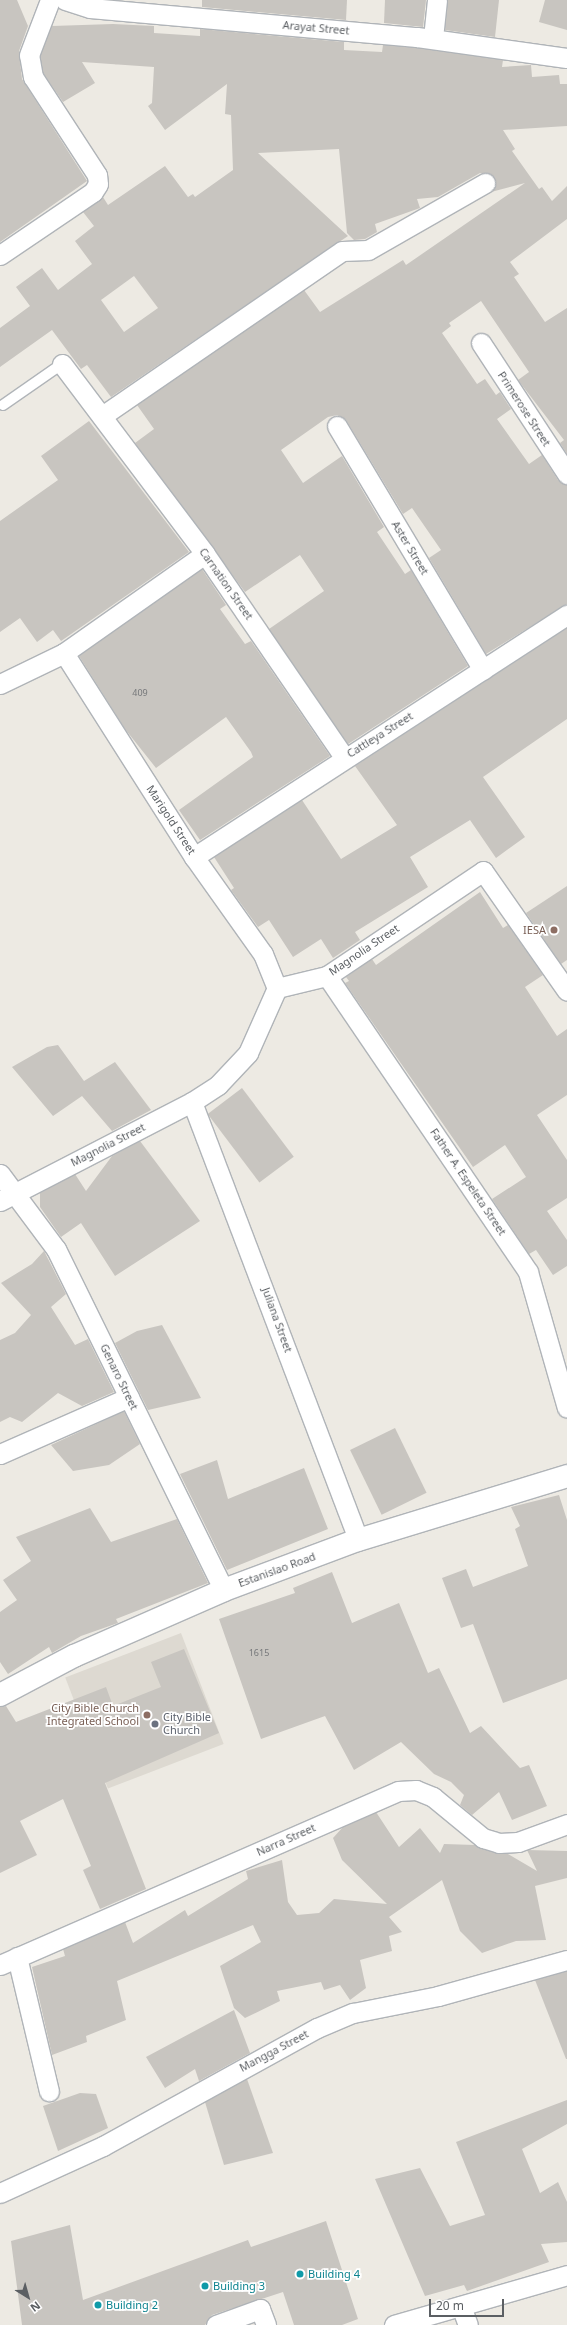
<!DOCTYPE html>
<html>
<head>
<meta charset="utf-8">
<style>
  body { margin:0 }
  #map { position:relative; width:567px; height:2325px; overflow:hidden; background:#edeae3; font-family:"Noto Sans",sans-serif }
  div>[style] { position:absolute }
  .education>* { inset:0; background:#ddd9d1; transform-origin:0 0 }
  .building>* { inset:0; background:#c8c5c0; transform-origin:0 0 }
  .roads { filter:drop-shadow(1px 0 #b0b4b8) drop-shadow(-1px 0 #b0b4b8) drop-shadow(0 1px #b0b4b8) drop-shadow(0 -1px #b0b4b8) }
  .lane>* { height:10px; margin:-5px; padding:0 5px; transform-origin:5px; border-radius:5px; background:#fff }
  .street>* { height:19px; margin:-9.5px; padding:0 9.5px; transform-origin:9.5px; border-radius:9.5px; background:#fff }
  .secondary>* { height:22px; margin:-11px; padding:0 11px; transform-origin:11px; border-radius:11px; background:#fff }
  .dots>* { width:11px; height:11px; translate:-50% -50%; box-sizing:border-box; border:2px solid #fff; border-radius:50% }
  span { translate:-50% -50%; white-space:nowrap; text-align:center; line-height:1.15; -webkit-text-stroke:3.5px #fff; paint-order:stroke }
  .number-label { font-size:9px; color:#76787a }
  .number-label span { -webkit-text-stroke-width:0 }
  .street-label { font-size:11px; color:#5b5f63 }
  .education-label { font-size:11px; color:#785e54 }
  .right { translate:-100% -50%; text-align:right }
  .worship-label { font-size:11px; color:#5b616d }
  .left { translate:0 -50%; text-align:left }
  .culture-label { font-size:11px; color:#0d838f }
  .north { position:absolute; left:8px; top:2277px; width:40px; height:40px; -webkit-text-stroke:3px #fff; paint-order:stroke; rotate:143deg; font-size:11px; font-weight:700; line-height:16px; text-align:center; color:#5b5f63 }
  .north::after { content:''; display:block; margin:auto; width:14px; height:18px; background:#5b5f63; clip-path:polygon(50% 0,100% 100%,50% 72%,0 100%) }
  .scale { position:absolute; left:429px; top:2299px; width:75px; height:18px; box-sizing:border-box; border:2px solid #5b5f63; border-top:0; padding-left:5px; font-size:12px; line-height:14px; white-space:nowrap; color:#5b5f63; -webkit-text-stroke:3px #fff; paint-order:stroke }
</style>
</head>
<body>
<div id="map">
  <div class="education">
    <i style="left:181px;top:1633px;width:119px;height:124px;rotate:69deg"></i>
  </div>
  <div class="building">
    <i style="clip-path:polygon(0 0,17px 0,28px 26px,19px 51px,22px 79px,87px 181px,0 242px)"></i>
    <i style="clip-path:polygon(202px 0,347px 0,346px 20px,202px 7px)"></i>
    <i style="clip-path:polygon(385px 0,426px 0,423px 27px,384px 23px)"></i>
    <i style="clip-path:polygon(448px 0,499px 0,495px 37px,445px 30px)"></i>
    <i style="clip-path:polygon(545px 0,567px 0,567px 30px,539px 22px)"></i>
    <i style="clip-path:polygon(evenodd,113px 24px,154px 26px,154px 33px,200px 36px,200px 29px,344px 42px,344px 50px,382px 52px,383px 45px,416px 48px,503px 60px,502px 67px,531px 65px,532px 77px,559px 75px,560px 84px,567px 84px,567px 126px,503px 130px,515px 149px,512px 151px,539px 189px,542px 187px,552px 201px,567px 186px,567px 219px,510px 262px,519px 274px,514px 277px,545px 322px,567px 308px,567px 454px,560px 443px,564px 440px,518px 380px,529px 372px,481px 301px,449px 323px,451px 326px,442px 333px,477px 384px,485px 379px,496px 395px,500px 392px,511px 409px,497px 419px,529px 464px,542px 455px,558px 480px,567px 485px,567px 604px,486px 654px,429px 558px,441px 550px,412px 508px,403px 514px,346px 420px,337px 415px,328px 417px,281px 450px,303px 483px,342px 456px,384px 527px,377px 532px,405px 574px,411px 570px,468px 666px,348px 744px,269px 629px,324px 591px,300px 555px,245px 592px,135px 443px,154px 429px,137px 405px,304px 290px,320px 312px,403px 260px,406px 265px,525px 183px,491px 192px,496px 183px,494px 177px,480px 173px,438px 197px,417px 199px,420px 208px,375px 224px,377px 232px,365px 239px,354px 240px,347px 233px,339px 149px,258px 153px,348px 236px,111px 397px,87px 365px,81px 369px,52px 330px,0 367px,0 328px,30px 306px,16px 287px,42px 268px,58px 290px,92px 264px,75px 241px,94px 226px,83px 212px,103px 197px,108px 205px,165px 166px,188px 197px,193px 194px,195px 197px,233px 170px,231px 115px,225px 114px,227px 84px,165px 130px,148px 106px,152px 103px,154px 67px,82px 62px,95px 83px,63px 102px,43px 73px,40px 56px,52px 26px,113px 24px,134px 276px,158px 308px,124px 332px,101px 300px,134px 276px)"></i>
    <i style="clip-path:polygon(89px 421px,189px 552px,61px 641px,53px 630px,37px 642px,20px 618px,0 632px,0 521px,58px 480px,41px 456px)"></i>
    <i style="clip-path:polygon(202px 569px,226px 605px,220px 609px,245px 644px,251px 641px,330px 756px,200px 840px,179px 810px,253px 757px,251px 752px,226px 717px,156px 768px,125px 729px,79px 656px)"></i>
    <i style="clip-path:polygon(567px 628px,567px 719px,483px 777px,525px 837px,496px 858px,470px 820px,410px 857px,428px 887px,355px 932px,360px 940px,333px 958px,321px 939px,293px 957px,269px 920px,258px 927px,231px 890px,234px 888px,214px 857px,302px 800px,341px 859px,397px 825px,355px 766px)"></i>
    <i style="clip-path:polygon(567px 886px,567px 960px,561px 964px,526px 913px)"></i>
    <i style="clip-path:polygon(480px 892px,503px 928px,508px 925px,543px 975px,525px 987px,557px 1036px,567px 1029px,567px 1095px,537px 1115px,567px 1160px,567px 1198px,547px 1211px,567px 1240px,567px 1266px,553px 1275px,536px 1250px,529px 1254px,492px 1199px,526px 1177px,505px 1145px,473px 1167px,345px 983px,349px 981px,346px 977px,372px 959px,376px 965px)"></i>
    <i style="clip-path:polygon(58px 1045px,84px 1081px,115px 1062px,151px 1110px,112px 1131px,82px 1096px,53px 1116px,12px 1067px,47px 1047px)"></i>
    <i style="left:242px;top:1088px;width:86px;height:43px;rotate:53deg"></i>
    <i style="clip-path:polygon(140px 1141px,200px 1221px,115px 1276px,81px 1223px,61px 1237px,40px 1207px,40px 1193px,75px 1174px,86px 1191px,112px 1156px)"></i>
    <i style="clip-path:polygon(44px 1251px,66px 1294px,51px 1307px,75px 1345px,88px 1339px,114px 1392px,82px 1406px,58px 1393px,22px 1422px,10px 1417px,0 1422px,0 1340px,15px 1333px,31px 1315px,1px 1283px,32px 1264px)"></i>
    <i style="clip-path:polygon(162px 1325px,201px 1398px,148px 1410px,115px 1343px,137px 1331px)"></i>
    <i style="clip-path:polygon(124px 1411px,140px 1444px,109px 1465px,73px 1471px,51px 1445px)"></i>
    <i style="left:395px;top:1428px;width:72px;height:50px;rotate:64deg"></i>
    <i style="clip-path:polygon(217px 1460px,228px 1499px,304px 1468px,328px 1529px,227px 1570px,180px 1474px)"></i>
    <i style="clip-path:polygon(559px 1495px,567px 1520px,567px 1679px,503px 1703px,473px 1624px,461px 1628px,442px 1578px,466px 1569px,473px 1587px,528px 1566px,515px 1529px,520px 1526px,511px 1507px)"></i>
    <i style="clip-path:polygon(90px 1508px,111px 1542px,177px 1519px,208px 1583px,116px 1619px,118px 1623px,81px 1636px,52px 1653px,49px 1647px,8px 1674px,0 1662px,0 1612px,17px 1600px,3px 1580px,31px 1561px,16px 1537px)"></i>
    <i style="clip-path:polygon(332px 1572px,352px 1623px,399px 1603px,428px 1673px,439px 1668px,470px 1733px,481px 1726px,520px 1768px,529px 1765px,547px 1806px,512px 1820px,499px 1792px,472px 1815px,460px 1805px,464px 1795px,451px 1782px,434px 1774px,401px 1742px,354px 1770px,325px 1716px,261px 1739px,219px 1619px,295px 1593px,293px 1588px)"></i>
    <i style="clip-path:polygon(184px 1649px,219px 1733px,105px 1783px,146px 1889px,100px 1909px,83px 1870px,91px 1866px,63px 1799px,20px 1821px,37px 1855px,0 1873px,0 1707px,6px 1706px,16px 1722px,106px 1687px,113px 1706px,161px 1687px,151px 1662px)"></i>
    <i style="clip-path:polygon(376px 1812px,399px 1847px,420px 1828px,440px 1853px,444px 1844px,475px 1845px,508px 1854px,537px 1871px,527px 1850px,567px 1851px,567px 1878px,535px 1886px,546px 1940px,516px 1941px,482px 1953px,460px 1931px,442px 1880px,389px 1917px,402px 1932px,389px 1936px,392px 1951px,360px 1960px,366px 1988px,350px 2000px,340px 1985px,324px 1990px,321px 1982px,277px 1991px,280px 2001px,245px 2018px,234px 2008px,220px 1966px,261px 1942px,253px 1925px,117px 1981px,126px 2020px,86px 2036px,87px 2042px,52px 2055px,32px 1967px,65px 1956px,63px 1949px,125px 1922px,133px 1943px,185px 1910px,188px 1916px,248px 1879px,246px 1871px,282px 1860px,288px 1902px,297px 1915px,319px 1913px,334px 1899px,387px 1904px,342px 1860px,333px 1838px,343px 1827px)"></i>
    <i style="clip-path:polygon(567px 1971px,567px 2059px,566px 2059px,535px 1980px)"></i>
    <i style="clip-path:polygon(234px 2010px,250px 2053px,199px 2081px,195px 2069px,165px 2088px,146px 2057px)"></i>
    <i style="clip-path:polygon(247px 2079px,273px 2153px,224px 2165px,205px 2102px)"></i>
    <i style="clip-path:polygon(80px 2093px,96px 2094px,108px 2128px,58px 2151px,43px 2106px)"></i>
    <i style="clip-path:polygon(567px 2100px,567px 2124px,522px 2149px,540px 2193px,558px 2182px,567px 2202px,567px 2242px,541px 2244px,549px 2262px,467px 2291px,464px 2285px,425px 2296px,375px 2179px,420px 2168px,450px 2226px,485px 2215px,456px 2142px)"></i>
    <i style="clip-path:polygon(326px 2221px,358px 2319px,342px 2325px,294px 2325px,283px 2292px,212px 2315px,205px 2325px,22px 2325px,11px 2241px,70px 2225px,83px 2300px,248px 2240px,251px 2247px)"></i>
  </div>
  <div class="roads">
    <div class="lane">
      <i style="left:3px;top:405px;width:72px;rotate:-34.8deg"></i>
    </div>
    <div class="street">
      <i style="left:65px;top:0;width:26px;rotate:18deg"></i>
      <i style="left:90px;top:8px;width:328px;rotate:5.1deg"></i>
      <i style="left:417px;top:37px;width:151px;rotate:8deg"></i>
      <i style="left:433px;top:38px;width:38px;rotate:-84deg"></i>
      <i style="left:0;top:255px;width:112px;rotate:-34.1deg"></i>
      <i style="left:93px;top:192px;width:9px;rotate:-58deg"></i>
      <i style="left:98px;top:184px;width:9px;rotate:-96deg"></i>
      <i style="left:97px;top:175px;width:117px;rotate:-123.1deg"></i>
      <i style="left:33px;top:77px;width:22px;rotate:-100deg"></i>
      <i style="left:29px;top:55px;width:59px;rotate:-69.1deg"></i>
      <i style="left:481px;top:343px;width:157px;rotate:56.7deg"></i>
      <i style="left:62px;top:364px;width:238px;rotate:53deg"></i>
      <i style="left:205px;top:554px;width:246px;rotate:55.6deg"></i>
      <i style="left:102px;top:416px;width:291px;rotate:-34.5deg"></i>
      <i style="left:342px;top:251px;width:26px;rotate:-2deg"></i>
      <i style="left:368px;top:250px;width:135px;rotate:-29.8deg"></i>
      <i style="left:337px;top:426px;width:284px;rotate:59.1deg"></i>
      <i style="left:64px;top:653px;width:242px;rotate:57.5deg"></i>
      <i style="left:194px;top:857px;width:119px;rotate:54.6deg"></i>
      <i style="left:263px;top:954px;width:37px;rotate:68deg"></i>
      <i style="left:0;top:684px;width:71px;rotate:-25.8deg"></i>
      <i style="left:64px;top:653px;width:172px;rotate:-35.1deg"></i>
      <i style="left:194px;top:857px;width:445px;rotate:-33deg"></i>
      <i style="left:327px;top:976px;width:358px;rotate:55.8deg"></i>
      <i style="left:528px;top:1272px;width:141px;rotate:74deg"></i>
      <i style="left:192px;top:1102px;width:468px;rotate:69.2deg"></i>
      <i style="left:0;top:1174px;width:94px;rotate:53.3deg"></i>
      <i style="left:56px;top:1249px;width:380px;rotate:63.8deg"></i>
      <i style="left:0;top:1201px;width:216px;rotate:-27.3deg"></i>
      <i style="left:192px;top:1102px;width:31px;rotate:-33deg"></i>
      <i style="left:218px;top:1085px;width:44px;rotate:-46.8deg"></i>
      <i style="left:248px;top:1053px;width:71px;rotate:-66deg"></i>
      <i style="left:277px;top:988px;width:51px;rotate:-13.5deg"></i>
      <i style="left:327px;top:976px;width:188px;rotate:-33.9deg"></i>
      <i style="left:483px;top:871px;width:146px;rotate:55deg"></i>
      <i style="left:0;top:1454px;width:141px;rotate:-23.8deg"></i>
      <i style="left:17px;top:1957px;width:138px;rotate:76.6deg"></i>
      <i style="left:0;top:1965px;width:434px;rotate:-23.6deg"></i>
      <i style="left:398px;top:1791px;width:18px;rotate:-3deg"></i>
      <i style="left:416px;top:1790px;width:18px;rotate:22deg"></i>
      <i style="left:433px;top:1797px;width:65px;rotate:39.4deg"></i>
      <i style="left:483px;top:1838px;width:17px;rotate:17deg"></i>
      <i style="left:499px;top:1843px;width:19px;rotate:-3deg"></i>
      <i style="left:518px;top:1842px;width:52px;rotate:-20.2deg"></i>
      <i style="left:0;top:2193px;width:113px;rotate:-24.5deg"></i>
      <i style="left:103px;top:2146px;width:244px;rotate:-28.9deg"></i>
      <i style="left:317px;top:2028px;width:39px;rotate:-23deg"></i>
      <i style="left:353px;top:2013px;width:87px;rotate:-11.3deg"></i>
      <i style="left:438px;top:1996px;width:134px;rotate:-15.6deg"></i>
      <i style="left:461px;top:2306px;width:20px;rotate:70deg"></i>
      <i style="left:216px;top:2325px;width:47px;rotate:-20deg"></i>
      <i style="left:260px;top:2309px;width:17px;rotate:69deg"></i>
      <i style="left:394px;top:2325px;width:180px;rotate:-16.1deg"></i>
    </div>
    <div class="secondary">
      <i style="left:0;top:1695px;width:84px;rotate:-27.8deg"></i>
      <i style="left:74px;top:1656px;width:164px;rotate:-23.7deg"></i>
      <i style="left:224px;top:1590px;width:143px;rotate:-20.5deg"></i>
      <i style="left:358px;top:1540px;width:219px;rotate:-17deg"></i>
    </div>
  </div>
  <div class="dots">
    <i style="left:554px;top:930px;background:#8d6e63"></i>
    <i style="left:147px;top:1715px;background:#8d6e63"></i>
    <i style="left:155px;top:1724px;background:#6b7280"></i>
    <i style="left:300px;top:2274px;background:#0f9aa8"></i>
    <i style="left:205px;top:2286px;background:#0f9aa8"></i>
    <i style="left:98px;top:2305px;background:#0f9aa8"></i>
  </div>
  <div class="number-label">
    <span style="left:140px;top:693px">409</span>
    <span style="left:259px;top:1653px">1615</span>
  </div>
  <div class="street-label">
    <span style="left:316px;top:28px;rotate:5deg">Arayat Street</span>
    <span style="left:524px;top:409px;rotate:57deg">Primerose Street</span>
    <span style="left:410px;top:548px;rotate:59deg">Aster Street</span>
    <span style="left:226px;top:584px;rotate:55deg">Carnation Street</span>
    <span style="left:380px;top:735px;rotate:-32deg">Cattleya Street</span>
    <span style="left:171px;top:820px;rotate:57deg">Marigold Street</span>
    <span style="left:364px;top:950px;rotate:-34deg">Magnolia Street</span>
    <span style="left:108px;top:1145px;rotate:-27deg">Magnolia Street</span>
    <span style="left:468px;top:1182px;rotate:56deg">Father A. Espeleta Street</span>
    <span style="left:277px;top:1320px;rotate:70deg">Juliana Street</span>
    <span style="left:119px;top:1377px;rotate:64deg">Genaro Street</span>
    <span style="left:277px;top:1570px;rotate:-20deg">Estanislao Road</span>
    <span style="left:286px;top:1840px;rotate:-24deg">Narra Street</span>
    <span style="left:274px;top:2051px;rotate:-28deg">Mangga Street</span>
  </div>
  <div class="education-label">
    <span class="right" style="left:546px;top:930px">IESA</span>
    <span class="right" style="left:139px;top:1715px">City Bible Church<br>Integrated School</span>
  </div>
  <div class="worship-label">
    <span class="left" style="left:163px;top:1724px">City Bible<br>Church</span>
  </div>
  <div class="culture-label">
    <span class="left" style="left:308px;top:2274px">Building 4</span>
    <span class="left" style="left:213px;top:2286px">Building 3</span>
    <span class="left" style="left:106px;top:2305px">Building 2</span>
  </div>
  <div class="north">N</div>
  <div class="scale">20 m</div>
</div>
</body>
</html>
